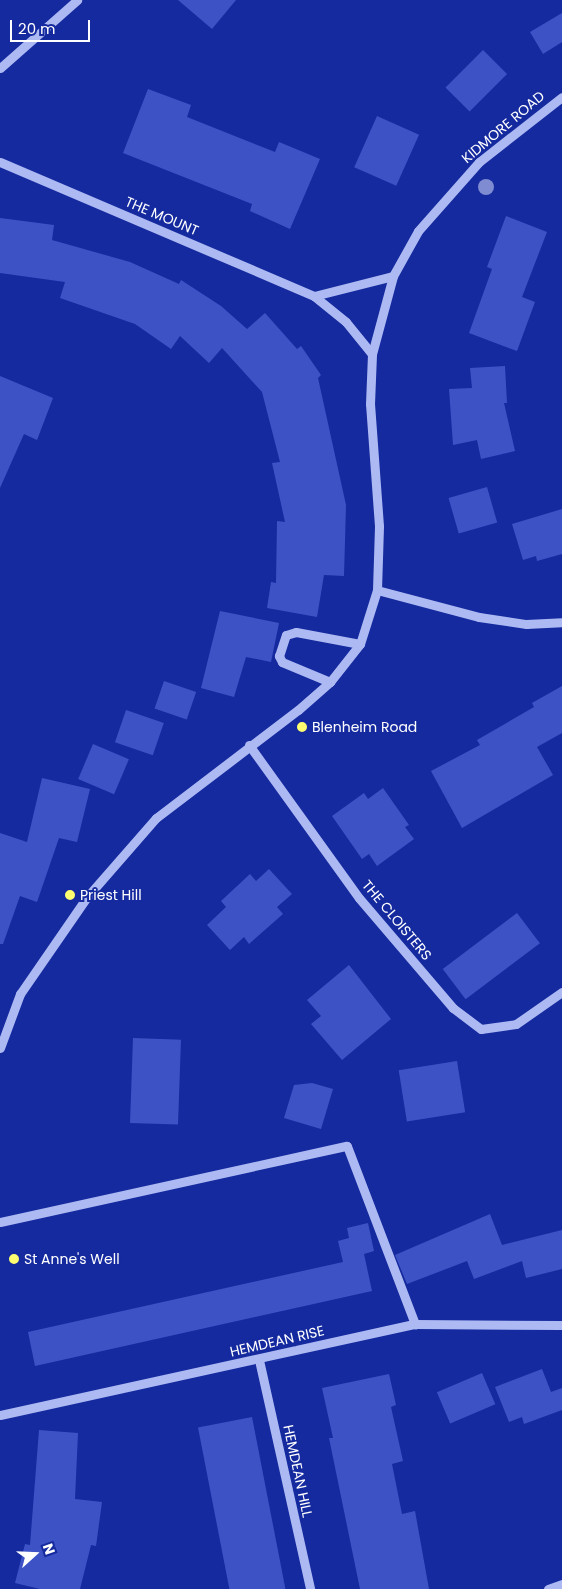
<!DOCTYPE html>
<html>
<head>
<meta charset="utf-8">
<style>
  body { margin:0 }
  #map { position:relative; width:562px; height:1589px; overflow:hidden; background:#152a9e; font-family:Poppins,sans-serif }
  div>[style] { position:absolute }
  .building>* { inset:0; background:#3d53c5; transform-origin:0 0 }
  .minor>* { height:9px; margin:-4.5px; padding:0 4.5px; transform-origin:4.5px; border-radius:4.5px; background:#adb9f3 }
  .trees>* { width:16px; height:16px; margin:-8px; border-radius:50%; background:#7f8cd2 }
  .dots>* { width:14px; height:14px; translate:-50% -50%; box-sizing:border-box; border:2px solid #152a9e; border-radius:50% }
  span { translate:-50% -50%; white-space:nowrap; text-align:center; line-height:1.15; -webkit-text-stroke:4px #152a9e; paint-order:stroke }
  .street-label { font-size:14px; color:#fff }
  .poi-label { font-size:14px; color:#fff }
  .left { translate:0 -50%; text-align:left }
  .north { position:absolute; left:10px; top:1529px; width:50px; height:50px; -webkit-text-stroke:4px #152a9e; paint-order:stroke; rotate:70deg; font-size:14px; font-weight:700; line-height:20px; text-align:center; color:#fff }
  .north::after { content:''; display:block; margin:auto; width:18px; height:22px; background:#fff; clip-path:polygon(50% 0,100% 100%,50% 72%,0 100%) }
  .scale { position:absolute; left:10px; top:20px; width:80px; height:22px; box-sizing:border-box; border:2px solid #fff; border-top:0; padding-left:6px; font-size:15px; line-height:18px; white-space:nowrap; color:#fff; -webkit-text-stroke:4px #152a9e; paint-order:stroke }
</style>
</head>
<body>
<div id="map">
  <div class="building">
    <i style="clip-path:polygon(178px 0,236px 0,212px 29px)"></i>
    <i style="clip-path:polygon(562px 13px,562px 42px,543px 54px,530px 32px)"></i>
    <i style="left:483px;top:50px;width:34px;height:53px;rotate:45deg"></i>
    <i style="clip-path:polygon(148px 89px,191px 105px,187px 117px,275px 152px,279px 142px,320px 159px,290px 229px,250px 211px,252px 204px,123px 153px)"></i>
    <i style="left:377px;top:116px;width:46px;height:56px;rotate:24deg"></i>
    <i style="clip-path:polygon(506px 216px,547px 232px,522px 297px,535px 302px,517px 351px,469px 333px,492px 269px,487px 267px)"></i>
    <i style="clip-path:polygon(0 218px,54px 225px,52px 240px,130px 262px,179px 284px,181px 280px,221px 306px,247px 329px,265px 313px,297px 349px,301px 346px,321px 375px,318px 378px,346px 505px,344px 576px,324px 575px,317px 617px,267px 608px,271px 582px,276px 583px,277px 521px,285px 522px,272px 463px,280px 462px,262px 392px,222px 348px,209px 363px,180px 336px,171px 349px,135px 324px,60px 298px,65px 282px,0 273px)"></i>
    <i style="clip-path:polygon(505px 366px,507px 403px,504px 403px,515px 451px,481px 459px,477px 440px,453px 445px,449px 389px,472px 388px,470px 368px)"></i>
    <i style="clip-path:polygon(0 376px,53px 398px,37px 440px,24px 434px,0 488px)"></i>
    <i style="left:487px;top:487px;width:37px;height:40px;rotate:74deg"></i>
    <i style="clip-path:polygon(562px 509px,562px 554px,537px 561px,536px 556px,523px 560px,512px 524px)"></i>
    <i style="clip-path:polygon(220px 611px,279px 623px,271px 662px,246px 657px,234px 697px,201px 688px)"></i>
    <i style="left:164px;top:681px;width:34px;height:29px;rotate:19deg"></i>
    <i style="clip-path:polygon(562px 686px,562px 733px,537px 747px,553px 775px,462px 828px,431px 771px,480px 745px,477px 740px,534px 707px,532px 703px)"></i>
    <i style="left:126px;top:710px;width:40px;height:34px;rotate:19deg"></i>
    <i style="left:93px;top:744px;width:39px;height:38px;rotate:23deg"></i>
    <i style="clip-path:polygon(42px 778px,90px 789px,77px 842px,59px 838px,37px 902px,20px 896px,3px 944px,0 944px,0 833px,27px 842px)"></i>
    <i style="clip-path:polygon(383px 788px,409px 825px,405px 827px,414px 839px,377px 866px,369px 854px,362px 859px,332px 816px,364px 793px,368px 799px)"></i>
    <i style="clip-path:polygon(269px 869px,292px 894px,277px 907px,283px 914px,249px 944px,244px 937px,230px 950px,207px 925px,226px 907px,221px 901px,250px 874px,256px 881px)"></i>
    <i style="left:517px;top:913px;width:38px;height:93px;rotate:53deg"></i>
    <i style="clip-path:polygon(349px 965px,391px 1019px,342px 1060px,311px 1024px,321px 1016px,307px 1000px)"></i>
    <i style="left:133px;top:1038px;width:48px;height:85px;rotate:2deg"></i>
    <i style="left:457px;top:1061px;width:52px;height:59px;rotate:81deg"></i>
    <i style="clip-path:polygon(312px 1083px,333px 1089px,321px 1129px,284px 1118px,294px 1085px)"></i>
    <i style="clip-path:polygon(490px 1214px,502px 1245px,562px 1230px,562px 1269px,526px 1278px,522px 1261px,474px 1279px,467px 1261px,407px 1284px,395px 1255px)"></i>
    <i style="clip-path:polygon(368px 1223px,374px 1251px,364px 1254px,372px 1291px,35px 1366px,28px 1332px,343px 1262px,338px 1241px,349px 1238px,347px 1228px)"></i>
    <i style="clip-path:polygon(542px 1369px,551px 1392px,562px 1388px,562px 1410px,524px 1424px,522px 1417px,509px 1422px,495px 1387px)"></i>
    <i style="left:482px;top:1373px;width:34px;height:49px;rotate:67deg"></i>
    <i style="clip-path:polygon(389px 1374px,396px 1405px,391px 1407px,403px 1461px,392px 1464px,402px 1514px,415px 1511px,429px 1589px,360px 1589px,329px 1438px,333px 1438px,322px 1388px)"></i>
    <i style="left:252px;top:1417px;width:175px;height:55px;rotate:79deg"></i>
    <i style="clip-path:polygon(39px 1430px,78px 1433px,75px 1499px,102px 1502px,96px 1546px,91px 1545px,80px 1589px,40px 1589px,15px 1583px,25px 1544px,30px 1545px)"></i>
  </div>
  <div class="minor">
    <i style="left:0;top:68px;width:103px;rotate:-41.4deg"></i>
    <i style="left:0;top:162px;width:341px;rotate:23.1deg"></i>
    <i style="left:314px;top:296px;width:41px;rotate:39.1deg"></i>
    <i style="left:346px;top:322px;width:41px;rotate:50.9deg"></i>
    <i style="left:314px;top:296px;width:81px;rotate:-14.2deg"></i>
    <i style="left:377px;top:590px;width:106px;rotate:14.8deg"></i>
    <i style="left:479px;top:617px;width:48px;rotate:8.5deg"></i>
    <i style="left:526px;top:624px;width:36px;rotate:-3deg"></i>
    <i style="left:330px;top:682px;width:52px;rotate:-157.4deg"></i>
    <i style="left:282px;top:662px;width:7px;rotate:-117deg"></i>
    <i style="left:279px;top:656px;width:22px;rotate:-72deg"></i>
    <i style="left:286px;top:635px;width:10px;rotate:-17deg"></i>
    <i style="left:296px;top:632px;width:65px;rotate:10.6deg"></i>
    <i style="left:249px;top:745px;width:188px;rotate:54.3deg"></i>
    <i style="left:359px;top:898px;width:145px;rotate:49.5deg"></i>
    <i style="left:453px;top:1008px;width:35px;rotate:37deg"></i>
    <i style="left:481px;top:1029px;width:35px;rotate:-8deg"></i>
    <i style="left:516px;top:1024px;width:56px;rotate:-34.8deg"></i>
    <i style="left:0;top:1048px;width:58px;rotate:-69.7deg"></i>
    <i style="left:20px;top:994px;width:118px;rotate:-55.4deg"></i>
    <i style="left:87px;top:897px;width:105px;rotate:-48.9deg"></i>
    <i style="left:156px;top:818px;width:178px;rotate:-37.3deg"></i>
    <i style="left:298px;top:710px;width:43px;rotate:-41.2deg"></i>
    <i style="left:330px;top:682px;width:48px;rotate:-51.7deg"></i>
    <i style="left:360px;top:644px;width:57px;rotate:-72.5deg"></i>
    <i style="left:377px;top:590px;width:64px;rotate:-88.2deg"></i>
    <i style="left:379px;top:526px;width:122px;rotate:-94.2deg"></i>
    <i style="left:370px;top:404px;width:50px;rotate:-87.7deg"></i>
    <i style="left:372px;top:354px;width:81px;rotate:-74.9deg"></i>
    <i style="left:393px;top:276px;width:51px;rotate:-60.9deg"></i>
    <i style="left:418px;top:231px;width:92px;rotate:-48.5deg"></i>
    <i style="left:479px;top:162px;width:105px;rotate:-38.1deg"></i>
    <i style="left:0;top:1222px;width:355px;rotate:-12.4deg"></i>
    <i style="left:347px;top:1146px;width:191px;rotate:69.1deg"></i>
    <i style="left:259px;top:1360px;width:235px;rotate:77.4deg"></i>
    <i style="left:0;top:1415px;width:425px;rotate:-12.4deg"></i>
    <i style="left:415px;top:1324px;width:147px;rotate:0.4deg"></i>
    <i style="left:548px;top:1589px;width:15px;rotate:-20deg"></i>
  </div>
  <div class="trees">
    <i style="left:486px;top:187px"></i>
  </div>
  <div class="dots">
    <i style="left:302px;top:727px;background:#ffff70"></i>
    <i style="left:70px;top:895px;background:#ffff70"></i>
    <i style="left:14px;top:1259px;background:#ffff70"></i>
  </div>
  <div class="street-label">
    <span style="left:503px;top:127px;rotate:-40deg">KIDMORE ROAD</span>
    <span style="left:162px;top:216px;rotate:23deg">THE MOUNT</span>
    <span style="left:397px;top:920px;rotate:50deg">THE CLOISTERS</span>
    <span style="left:277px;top:1341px;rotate:-13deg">HEMDEAN RISE</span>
    <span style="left:298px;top:1471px;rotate:78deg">HEMDEAN HILL</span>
  </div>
  <div class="poi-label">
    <span class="left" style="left:312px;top:727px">Blenheim Road</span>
    <span class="left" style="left:80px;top:895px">Priest Hill</span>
    <span class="left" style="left:24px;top:1259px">St Anne's Well</span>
  </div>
  <div class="north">N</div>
  <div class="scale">20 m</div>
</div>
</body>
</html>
